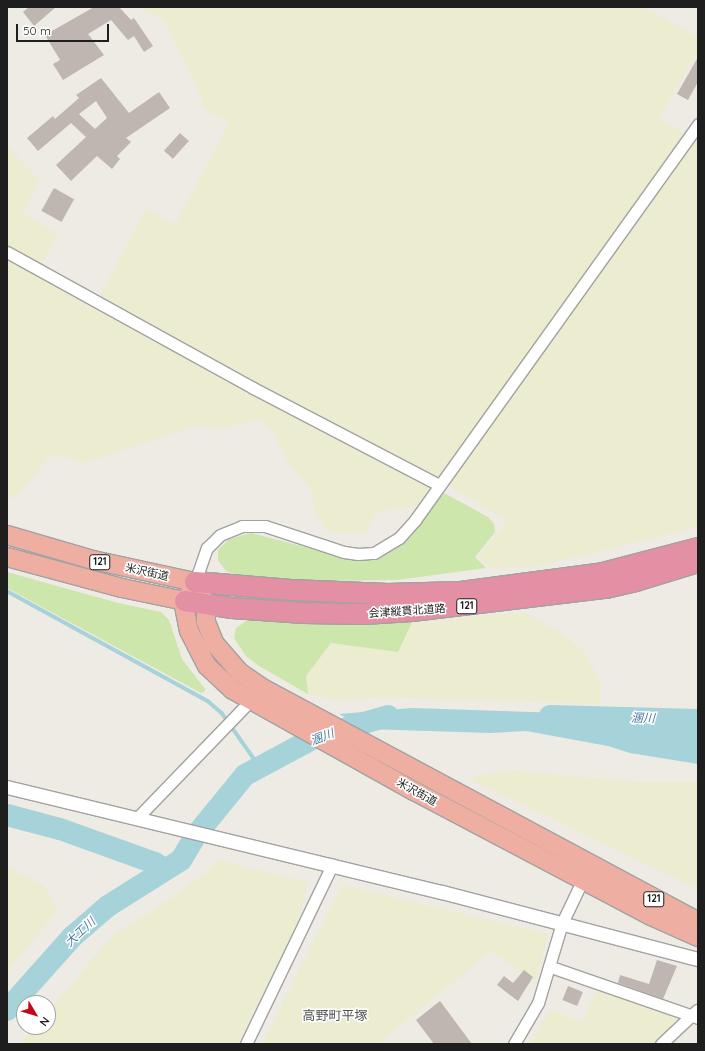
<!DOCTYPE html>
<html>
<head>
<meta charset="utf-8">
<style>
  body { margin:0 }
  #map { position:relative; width:705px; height:1051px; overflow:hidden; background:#eeeae4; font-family:Quicksand,"Noto Sans JP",sans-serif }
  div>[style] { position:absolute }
  .farmland>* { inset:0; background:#ececd0 }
  .grass>* { inset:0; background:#cce6ac }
  .water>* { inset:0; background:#a6d2da }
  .stream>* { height:3.5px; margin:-1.75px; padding:0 1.75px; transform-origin:1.75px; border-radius:1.75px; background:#a6d2da }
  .river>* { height:22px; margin:-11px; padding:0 11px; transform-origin:11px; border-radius:11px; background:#a6d2da }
  .building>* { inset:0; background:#bfb6b1; transform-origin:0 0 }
  .roads { filter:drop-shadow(1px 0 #a2a2a2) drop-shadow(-1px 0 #a2a2a2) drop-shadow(0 1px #a2a2a2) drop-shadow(0 -1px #a2a2a2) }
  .minor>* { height:11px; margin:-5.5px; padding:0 5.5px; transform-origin:5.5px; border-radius:5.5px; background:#fff }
  .tertiary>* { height:13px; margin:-6.5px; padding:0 6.5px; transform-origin:6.5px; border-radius:6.5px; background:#fff }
  .trunk>* { height:18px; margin:-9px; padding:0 9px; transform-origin:9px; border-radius:9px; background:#eeaea2 }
  .motorway>* { height:20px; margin:-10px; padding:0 10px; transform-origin:10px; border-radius:10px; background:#e38fa4 }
  span { translate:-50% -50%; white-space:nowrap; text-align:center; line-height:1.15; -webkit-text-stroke:3px #fff; paint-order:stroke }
  .shield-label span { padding:1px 3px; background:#fff; border:1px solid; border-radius:3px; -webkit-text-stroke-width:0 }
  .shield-label { font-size:10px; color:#1e1e1e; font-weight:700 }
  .street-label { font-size:11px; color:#1e1e1e }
  .water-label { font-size:12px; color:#4b7ba1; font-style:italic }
  .quarter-label { font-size:13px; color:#515151 }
  .frame { position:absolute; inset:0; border:8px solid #1e1e1e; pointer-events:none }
  .north { position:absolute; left:16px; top:995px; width:40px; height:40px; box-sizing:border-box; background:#fff; border:1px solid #a5a5a5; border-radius:50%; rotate:128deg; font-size:11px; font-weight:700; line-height:16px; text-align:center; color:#1e1e1e }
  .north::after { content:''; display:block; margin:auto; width:14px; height:18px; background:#c30915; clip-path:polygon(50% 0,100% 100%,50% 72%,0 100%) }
  .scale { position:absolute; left:16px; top:24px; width:93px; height:18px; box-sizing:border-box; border:2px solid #1e1e1e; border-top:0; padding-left:5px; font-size:12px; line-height:14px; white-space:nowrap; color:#1e1e1e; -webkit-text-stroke:3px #fff; paint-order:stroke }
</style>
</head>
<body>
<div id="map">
  <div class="farmland">
    <i style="clip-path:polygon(142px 7px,644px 7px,698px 37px,698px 51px,659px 118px,698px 142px,698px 527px,536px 567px,491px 568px,478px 557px,508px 520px,438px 480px,421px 505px,377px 512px,365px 532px,331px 532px,324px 527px,314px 508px,312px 491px,288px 462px,270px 427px,258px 420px,224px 427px,195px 426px,83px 463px,63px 455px,50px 456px,15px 499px,7px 494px,7px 146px,40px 181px,22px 213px,58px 234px,41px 266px,100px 296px,147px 208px,175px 225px,230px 123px,200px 107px,203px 100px,165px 22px)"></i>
    <i style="clip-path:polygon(523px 612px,565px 635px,584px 652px,600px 680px,600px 704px,384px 697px,338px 700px,308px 694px,306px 676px,331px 643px,398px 652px,412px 622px)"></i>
    <i style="clip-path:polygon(512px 770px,633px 782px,698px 782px,698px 889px,467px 778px)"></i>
    <i style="clip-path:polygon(218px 860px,308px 883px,296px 926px,238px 1044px,20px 1044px,34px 1027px,48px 1027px,48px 1011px,114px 934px,157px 908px,207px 872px)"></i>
    <i style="clip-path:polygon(7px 867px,44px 886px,58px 911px,7px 971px)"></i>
    <i style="clip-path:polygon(342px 885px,548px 934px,536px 981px,491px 951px,378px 1044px,262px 1044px)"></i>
    <i style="clip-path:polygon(597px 990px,684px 1018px,657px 1044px,530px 1044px,550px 1010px,582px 1022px)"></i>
  </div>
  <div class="grass">
    <i style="clip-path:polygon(444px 493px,488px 517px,494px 524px,495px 532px,475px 557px,486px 568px,397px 580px,311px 581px,236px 575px,226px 571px,218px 560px,218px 550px,229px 539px,251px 533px,343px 557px,360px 560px,378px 557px,399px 546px)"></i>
    <i style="clip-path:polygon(7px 572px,118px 603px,161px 612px,169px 620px,182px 659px,205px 689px,204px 692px,201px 693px,7px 588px)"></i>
    <i style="clip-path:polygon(252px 617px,317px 623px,412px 622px,398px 652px,331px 643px,306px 676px,308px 694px,259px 666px,246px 656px,239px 646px,234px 638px,236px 628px)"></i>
  </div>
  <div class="water">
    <i style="clip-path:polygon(412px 708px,563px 713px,621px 725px,698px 727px,698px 764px,630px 753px,608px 746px,526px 731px,490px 733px,368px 729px,339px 714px)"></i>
  </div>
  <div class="stream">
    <i style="left:7px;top:591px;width:229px;rotate:28.7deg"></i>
    <i style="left:208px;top:701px;width:18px;rotate:41deg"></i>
    <i style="left:222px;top:713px;width:66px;rotate:54.9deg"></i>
  </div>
  <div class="river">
    <i style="left:550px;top:716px;width:148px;rotate:1.5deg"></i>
    <i style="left:7px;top:815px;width:55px;rotate:14.8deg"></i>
    <i style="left:60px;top:829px;width:101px;rotate:19.7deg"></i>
    <i style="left:155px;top:863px;width:12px;rotate:35deg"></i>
    <i style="left:7px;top:1010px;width:98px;rotate:-48.3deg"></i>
    <i style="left:72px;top:937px;width:48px;rotate:-40.7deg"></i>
    <i style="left:108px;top:906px;width:86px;rotate:-32.2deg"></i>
    <i style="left:181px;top:860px;width:29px;rotate:-59deg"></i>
    <i style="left:196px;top:835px;width:77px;rotate:-50.8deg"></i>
    <i style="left:245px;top:775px;width:81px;rotate:-28.2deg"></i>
    <i style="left:316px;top:737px;width:75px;rotate:-16.3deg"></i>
  </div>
  <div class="building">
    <i style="clip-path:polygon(29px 7px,56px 7px,34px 26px,23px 12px)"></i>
    <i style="clip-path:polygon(94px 7px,119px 7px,131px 20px,134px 18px,153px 46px,144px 52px,134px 36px,128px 40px,111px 20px,88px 34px,104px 55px,63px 80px,53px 64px,60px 60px,45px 35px)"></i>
    <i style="clip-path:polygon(698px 57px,698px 82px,688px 100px,677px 94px)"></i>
    <i style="clip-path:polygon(evenodd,101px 78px,129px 113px,159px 92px,170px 108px,126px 138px,131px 142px,117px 156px,120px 159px,112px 169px,97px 156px,71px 181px,56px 165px,86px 137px,71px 123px,38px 151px,27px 138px,53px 116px,55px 119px,79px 98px,76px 95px,101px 78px,96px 101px,107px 118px,95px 129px,79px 114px,96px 101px)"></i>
    <i style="left:180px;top:133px;width:12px;height:24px;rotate:42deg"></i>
    <i style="left:54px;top:188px;width:23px;height:26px;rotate:29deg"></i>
    <i style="clip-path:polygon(657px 960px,677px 966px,663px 999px,618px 983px,620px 975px,649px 984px)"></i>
    <i style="clip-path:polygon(524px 970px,533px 977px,518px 1001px,497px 985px,504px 976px,513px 983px)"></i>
    <i style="left:568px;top:986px;width:16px;height:15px;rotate:22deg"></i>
    <i style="clip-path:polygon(440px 1001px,472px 1044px,434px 1044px,416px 1020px)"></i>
  </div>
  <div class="roads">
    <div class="minor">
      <i style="left:7px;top:252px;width:281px;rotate:28.9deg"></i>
      <i style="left:253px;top:388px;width:210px;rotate:27.5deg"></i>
      <i style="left:195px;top:582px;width:36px;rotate:-71deg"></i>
      <i style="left:207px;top:548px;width:18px;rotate:-45deg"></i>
      <i style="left:220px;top:535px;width:24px;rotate:-22deg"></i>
      <i style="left:242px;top:526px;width:23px"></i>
      <i style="left:265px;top:526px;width:83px;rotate:18.2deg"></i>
      <i style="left:344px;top:552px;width:14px;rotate:8deg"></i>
      <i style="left:358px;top:554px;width:16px;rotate:-4deg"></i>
      <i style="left:374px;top:553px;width:29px;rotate:-31deg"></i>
      <i style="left:399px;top:538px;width:24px;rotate:-48deg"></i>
      <i style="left:415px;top:520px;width:487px;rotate:-54.4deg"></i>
      <i style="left:138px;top:817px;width:163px;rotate:-46deg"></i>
      <i style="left:551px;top:967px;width:156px;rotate:19.1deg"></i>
      <i style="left:246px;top:1044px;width:199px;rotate:-64.3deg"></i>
      <i style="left:514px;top:1044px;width:48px;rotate:-59.7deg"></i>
      <i style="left:538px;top:1003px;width:84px;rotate:-73.3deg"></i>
      <i style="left:562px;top:923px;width:53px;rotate:-64.4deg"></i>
      <i style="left:661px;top:1044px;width:50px;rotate:-43.4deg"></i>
    </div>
    <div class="tertiary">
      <i style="left:7px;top:787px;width:447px;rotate:13.6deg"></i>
      <i style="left:442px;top:892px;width:265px;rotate:14.7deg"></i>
    </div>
    <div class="trunk">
      <i style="left:7px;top:535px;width:90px;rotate:16.2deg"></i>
      <i style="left:93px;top:560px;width:104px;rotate:12.2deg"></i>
      <i style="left:7px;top:557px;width:119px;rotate:15.1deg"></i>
      <i style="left:122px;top:588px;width:64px;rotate:11.7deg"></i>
      <i style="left:195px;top:582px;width:26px;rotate:115deg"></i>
      <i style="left:184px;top:606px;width:25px;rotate:79deg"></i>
      <i style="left:189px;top:631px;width:39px;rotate:63deg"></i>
      <i style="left:207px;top:666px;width:35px;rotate:43deg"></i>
      <i style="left:233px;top:690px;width:207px;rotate:29.2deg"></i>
      <i style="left:414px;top:791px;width:268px;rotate:27.8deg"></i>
      <i style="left:651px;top:916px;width:51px;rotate:24.1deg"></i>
      <i style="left:200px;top:592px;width:13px;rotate:63deg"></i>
      <i style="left:206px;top:604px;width:18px;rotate:90deg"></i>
      <i style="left:206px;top:622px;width:24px;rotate:68deg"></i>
      <i style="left:215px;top:644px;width:37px;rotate:49deg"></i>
      <i style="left:239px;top:672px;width:32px;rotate:34deg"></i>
      <i style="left:266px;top:690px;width:490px;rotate:28.2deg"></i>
    </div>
    <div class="motorway">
      <i style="left:195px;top:582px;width:96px;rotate:4.8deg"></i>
      <i style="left:291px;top:590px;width:97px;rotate:2.4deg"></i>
      <i style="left:388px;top:594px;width:73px;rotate:-1.6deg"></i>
      <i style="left:461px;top:592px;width:143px;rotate:-7.6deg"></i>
      <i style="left:603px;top:573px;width:98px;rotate:-14.7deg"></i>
      <i style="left:185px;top:601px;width:48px;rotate:8.5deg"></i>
      <i style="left:232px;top:608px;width:72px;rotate:4deg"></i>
      <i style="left:304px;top:613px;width:60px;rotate:1deg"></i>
      <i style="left:364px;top:614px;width:48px;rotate:-3.6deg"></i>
      <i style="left:412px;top:611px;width:195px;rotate:-6.8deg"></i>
      <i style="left:606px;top:588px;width:31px;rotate:-13deg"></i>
      <i style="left:636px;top:581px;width:65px;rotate:-17deg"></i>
    </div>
  </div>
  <div class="shield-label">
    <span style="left:100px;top:562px">121</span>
    <span style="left:467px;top:606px">121</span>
    <span style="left:654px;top:899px">121</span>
  </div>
  <div class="street-label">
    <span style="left:147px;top:572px;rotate:12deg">米沢街道</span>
    <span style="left:407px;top:611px;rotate:-4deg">会津縦貫北道路</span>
    <span style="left:417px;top:792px;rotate:29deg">米沢街道</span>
  </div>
  <div class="water-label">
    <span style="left:643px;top:718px;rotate:2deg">溷川</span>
    <span style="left:322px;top:737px;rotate:-21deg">溷川</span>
    <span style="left:80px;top:932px;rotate:-43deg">大工川</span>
  </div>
  <div class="quarter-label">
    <span style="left:335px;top:1015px">高野町平塚</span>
  </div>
  <div class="frame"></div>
  <div class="north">N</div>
  <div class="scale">50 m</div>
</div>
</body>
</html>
